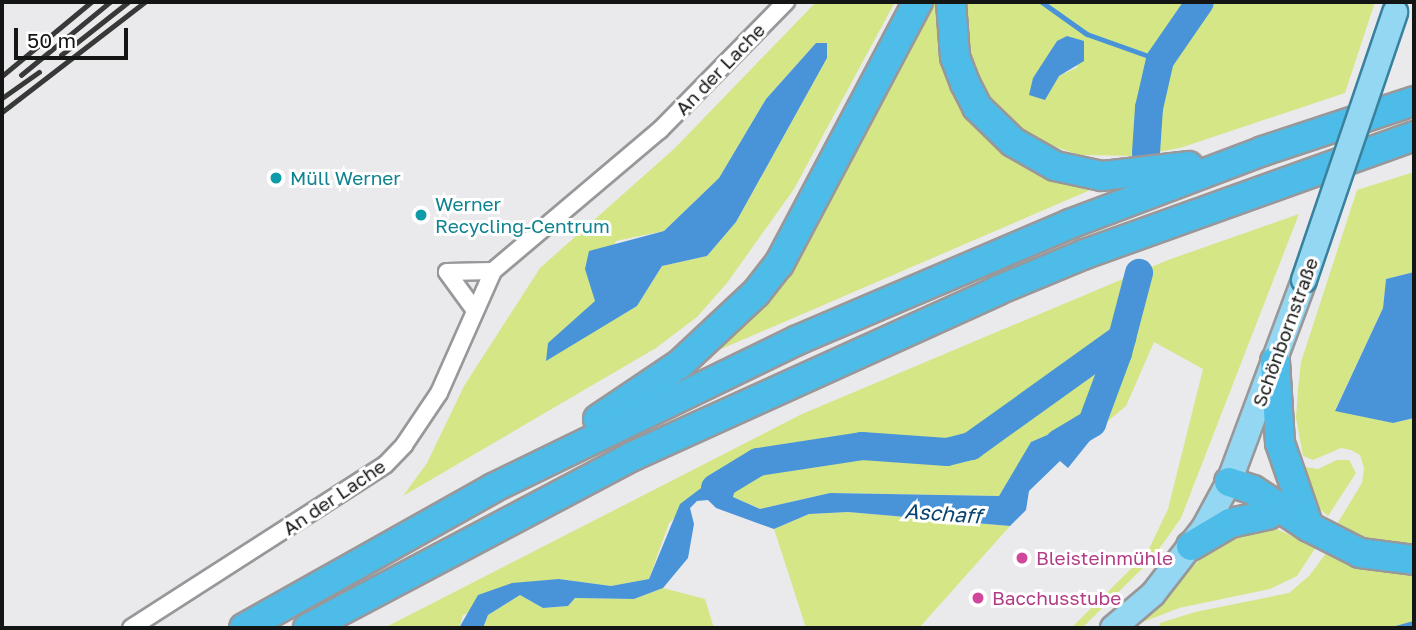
<!DOCTYPE html>
<html>
<head>
<meta charset="utf-8">
<style>
  body { margin:0 }
  #map { position:relative; width:1416px; height:630px; overflow:hidden; background:#eaeaed; font-family:"Golos Text",sans-serif }
  div>[style] { position:absolute }
  .green>* { inset:0; background:#d5e687 }
  .water>* { inset:0; background:#4994d8 }
  .stream>* { height:4.5px; margin:-2.25px; padding:0 2.25px; transform-origin:2.25px; border-radius:2.25px; background:#4994d8 }
  .river>* { height:28px; margin:-14px; padding:0 14px; transform-origin:14px; border-radius:14px; background:#4994d8 }
  .roads { filter:drop-shadow(2px 0 #98989a) drop-shadow(-2px 0 #98989a) drop-shadow(0 2px #98989a) drop-shadow(0 -2px #98989a) }
  .street>* { height:16px; margin:-8px; padding:0 8px; transform-origin:8px; border-radius:8px; background:#fff }
  .primary>* { height:24px; margin:-12px; padding:0 12px; transform-origin:12px; border-radius:12px; background:#94d7f2 }
  .highway>* { height:28px; margin:-14px; padding:0 14px; transform-origin:14px; border-radius:14px; background:#4dbce9 }
  .rail>* { height:4.5px; margin:-2.25px; padding:0 2.25px; transform-origin:2.25px; border-radius:2.25px; background:#373838 }
  .bridges { filter:drop-shadow(2px 0 #39829f) drop-shadow(-2px 0 #39829f) drop-shadow(0 2px #39829f) drop-shadow(0 -2px #39829f) }
  .primary-bridge>* { height:24px; margin:-12px; padding:0 12px; transform-origin:12px; border-radius:12px; background:#94d7f2 }
  .dots>* { width:19px; height:19px; translate:-50% -50%; box-sizing:border-box; border:4px solid #fff; border-radius:50% }
  span { translate:-50% -50%; white-space:nowrap; text-align:center; line-height:1.15; -webkit-text-stroke:6px #fff; paint-order:stroke }
  .street-label { font-size:19px; color:#141515 }
  .culture-label { font-size:19px; color:#0d838f }
  .left { translate:0 -50%; text-align:left }
  .hotel-label { font-size:19px; color:#b23c85 }
  .water-label { font-size:21px; color:#0c4471; font-style:italic }
  .frame { position:absolute; inset:0; border:4px solid #141515; pointer-events:none }
  .scale { position:absolute; left:14px; top:28px; width:114px; height:32px; box-sizing:border-box; border:4px solid #141515; border-top:0; padding-left:9px; font-size:21px; line-height:24px; white-space:nowrap; color:#141515; -webkit-text-stroke:5px #fff; paint-order:stroke }
</style>
</head>
<body>
<div id="map">
  <div class="green">
    <i style="clip-path:polygon(evenodd,816px 2px,895px 2px,794px 189px,727px 283px,697px 317px,656px 348px,403px 496px,427px 463px,464px 386px,540px 268px,675px 148px,816px 2px,816px 43px,827px 58px,736px 222px,707px 256px,662px 266px,637px 306px,546px 360px,595px 301px,616px 241px,664px 231px,719px 178px,766px 99px,816px 43px)"></i>
    <i style="clip-path:polygon(928px 2px,941px 2px,955px 88px,1102px 185px,691px 362px,720px 340px)"></i>
    <i style="clip-path:polygon(evenodd,966px 2px,1375px 2px,1345px 93px,1180px 148px,1136px 156px,1079px 155px,1033px 139px,1013px 125px,989px 100px,971px 59px,963px 15px,966px 2px,1057px 41px,1078px 67px,1059px 76px,1046px 63px,1057px 41px)"></i>
    <i style="clip-path:polygon(1414px 172px,1414px 272px,1386px 279px,1383px 308px,1335px 410px,1393px 423px,1414px 418px,1414px 544px,1387px 544px,1363px 539px,1337px 524px,1362px 483px,1364px 468px,1360px 455px,1351px 450px,1341px 448px,1313px 460px,1303px 456px,1296px 418px,1298px 389px,1301px 362px,1357px 190px)"></i>
    <i style="clip-path:polygon(1299px 214px,1181px 518px,1152px 559px,1082px 628px,1071px 628px,1147px 553px,1168px 509px,1203px 369px,1154px 342px,1126px 406px,1100px 428px,1081px 420px,1032px 442px,999px 496px,830px 493px,760px 509px,733px 497px,741px 468px,717px 476px,669px 523px,649px 579px,611px 586px,559px 579px,463px 615px,459px 628px,384px 628px,802px 414px,1168px 260px)"></i>
    <i style="clip-path:polygon(1337px 460px,1349px 460px,1356px 473px,1328px 516px,1308px 499px,1299px 466px,1318px 469px)"></i>
    <i style="clip-path:polygon(848px 512px,1010px 526px,919px 628px,806px 628px,774px 529px,809px 514px)"></i>
    <i style="clip-path:polygon(1270px 526px,1316px 547px,1297px 576px,1270px 589px,1179px 608px,1128px 628px,1230px 531px)"></i>
    <i style="clip-path:polygon(1327px 552px,1377px 570px,1414px 570px,1414px 622px,1391px 628px,1159px 628px,1160px 623px,1195px 612px,1289px 593px,1309px 576px)"></i>
    <i style="clip-path:polygon(663px 588px,705px 599px,714px 628px,483px 628px,488px 615px,520px 595px,543px 608px,568px 606px,575px 598px,634px 599px)"></i>
  </div>
  <div class="water">
    <i style="clip-path:polygon(1067px 36px,1084px 41px,1084px 61px,1059px 76px,1045px 100px,1029px 95px,1033px 78px,1057px 41px)"></i>
    <i style="clip-path:polygon(816px 43px,827px 43px,827px 58px,736px 222px,707px 256px,662px 266px,637px 306px,546px 361px,548px 343px,595px 301px,585px 269px,589px 251px,664px 231px,719px 178px,766px 99px)"></i>
    <i style="clip-path:polygon(1414px 272px,1414px 418px,1393px 423px,1335px 411px,1383px 308px,1386px 279px)"></i>
    <i style="clip-path:polygon(1082px 420px,1100px 428px,1068px 468px,1060px 461px,1029px 491px,1026px 510px,1010px 526px,848px 512px,809px 514px,774px 529px,716px 508px,708px 500px,697px 501px,690px 508px,694px 524px,688px 558px,663px 588px,634px 599px,575px 598px,568px 606px,543px 608px,520px 595px,488px 615px,483px 628px,459px 628px,478px 595px,512px 583px,559px 579px,611px 586px,649px 579px,680px 504px,717px 476px,741px 468px,733px 497px,760px 509px,830px 493px,999px 496px,1031px 442px)"></i>
  </div>
  <div class="stream">
    <i style="left:1042px;top:2px;width:55px;rotate:35.4deg"></i>
    <i style="left:1087px;top:34px;width:77px;rotate:19.6deg"></i>
    <i style="left:1396px;top:628px;width:19px;rotate:-16deg"></i>
  </div>
  <div class="river">
    <i style="left:1146px;top:153px;width:45px;rotate:-86.2deg"></i>
    <i style="left:1149px;top:108px;width:49px;rotate:-77.1deg"></i>
    <i style="left:1160px;top:60px;width:70px;rotate:-55.4deg"></i>
    <i style="left:1059px;top:443px;width:39px;rotate:-31deg"></i>
    <i style="left:1092px;top:423px;width:75px;rotate:-69.6deg"></i>
    <i style="left:1118px;top:353px;width:83px;rotate:-75.3deg"></i>
    <i style="left:715px;top:488px;width:50px;rotate:-31.2deg"></i>
    <i style="left:758px;top:462px;width:105px;rotate:-8.7deg"></i>
    <i style="left:862px;top:446px;width:85px;rotate:4deg"></i>
    <i style="left:947px;top:452px;width:25px;rotate:-14deg"></i>
    <i style="left:971px;top:446px;width:186px;rotate:-35.6deg"></i>
  </div>
  <div class="roads">
    <div class="street">
      <i style="left:447px;top:272px;width:46px;rotate:53.9deg"></i>
      <i style="left:447px;top:272px;width:46px;rotate:-1.2deg"></i>
      <i style="left:131px;top:628px;width:302px;rotate:-32.7deg"></i>
      <i style="left:385px;top:465px;width:28px;rotate:-46deg"></i>
      <i style="left:404px;top:445px;width:63px;rotate:-56.1deg"></i>
      <i style="left:439px;top:393px;width:133px;rotate:-66.1deg"></i>
      <i style="left:493px;top:271px;width:219px;rotate:-40.2deg"></i>
      <i style="left:660px;top:130px;width:180px;rotate:-45.5deg"></i>
    </div>
    <div class="primary">
      <i style="left:1113px;top:628px;width:52px;rotate:-40.4deg"></i>
      <i style="left:1153px;top:594px;width:83px;rotate:-52.3deg"></i>
      <i style="left:1204px;top:528px;width:52px;rotate:-61.5deg"></i>
      <i style="left:1229px;top:482px;width:215px;rotate:-69.6deg"></i>
    </div>
    <div class="highway">
      <i style="left:951px;top:2px;width:55px;rotate:85.8deg"></i>
      <i style="left:955px;top:57px;width:28px;rotate:69deg"></i>
      <i style="left:965px;top:83px;width:27px;rotate:63deg"></i>
      <i style="left:977px;top:107px;width:50px;rotate:44.2deg"></i>
      <i style="left:1013px;top:142px;width:48px;rotate:29.7deg"></i>
      <i style="left:1055px;top:166px;width:48px;rotate:12deg"></i>
      <i style="left:1102px;top:176px;width:87px;rotate:-6.6deg"></i>
      <i style="left:1275px;top:361px;width:82px;rotate:86.5deg"></i>
      <i style="left:1280px;top:443px;width:89px;rotate:71deg"></i>
      <i style="left:598px;top:419px;width:99px;rotate:-33.9deg"></i>
      <i style="left:680px;top:364px;width:104px;rotate:-43.1deg"></i>
      <i style="left:756px;top:293px;width:37px;rotate:-52deg"></i>
      <i style="left:779px;top:264px;width:297px;rotate:-62.1deg"></i>
      <i style="left:1229px;top:482px;width:25px;rotate:18deg"></i>
      <i style="left:1253px;top:490px;width:67px;rotate:33.5deg"></i>
      <i style="left:1309px;top:527px;width:57px;rotate:27deg"></i>
      <i style="left:1360px;top:553px;width:54px;rotate:7.4deg"></i>
      <i style="left:1191px;top:546px;width:45px;rotate:-30.5deg"></i>
      <i style="left:1230px;top:523px;width:39px;rotate:-12deg"></i>
      <i style="left:244px;top:628px;width:286px;rotate:-29.3deg"></i>
      <i style="left:493px;top:488px;width:339px;rotate:-25.9deg"></i>
      <i style="left:798px;top:340px;width:296px;rotate:-23.1deg"></i>
      <i style="left:1070px;top:224px;width:206px;rotate:-20.7deg"></i>
      <i style="left:1263px;top:151px;width:159px;rotate:-18.3deg"></i>
      <i style="left:308px;top:628px;width:368px;rotate:-27.9deg"></i>
      <i style="left:633px;top:456px;width:399px;rotate:-24.4deg"></i>
      <i style="left:996px;top:291px;width:96px;rotate:-22.6deg"></i>
      <i style="left:1085px;top:254px;width:350px;rotate:-19.7deg"></i>
    </div>
  </div>
  <div class="rail">
    <i style="left:61px;top:55px;width:85px;rotate:-38.3deg"></i>
    <i style="left:21px;top:75px;width:115px;rotate:-39.4deg"></i>
    <i style="left:2px;top:76px;width:116px;rotate:-39.7deg"></i>
    <i style="left:2px;top:98px;width:45px;rotate:-35.1deg"></i>
    <i style="left:2px;top:112px;width:180px;rotate:-37.6deg"></i>
  </div>
  <div class="bridges">
    <div class="primary-bridge">
      <i style="left:1304px;top:280px;width:283px;rotate:-71.2deg"></i>
    </div>
  </div>
  <div class="dots">
    <i style="left:276px;top:178px;background:#0f9aa8"></i>
    <i style="left:421px;top:215px;background:#0f9aa8"></i>
    <i style="left:1022px;top:558px;background:#d1479c"></i>
    <i style="left:978px;top:598px;background:#d1479c"></i>
  </div>
  <div class="street-label">
    <span style="left:720px;top:69px;rotate:-46deg">An der Lache</span>
    <span style="left:1285px;top:332px;rotate:-70deg">Schönbornstraße</span>
    <span style="left:334px;top:497px;rotate:-34deg">An der Lache</span>
  </div>
  <div class="culture-label">
    <span class="left" style="left:290px;top:178px">Müll Werner</span>
    <span class="left" style="left:435px;top:215px">Werner<br>Recycling-Centrum</span>
  </div>
  <div class="hotel-label">
    <span class="left" style="left:1036px;top:558px">Bleisteinmühle</span>
    <span class="left" style="left:992px;top:598px">Bacchusstube</span>
  </div>
  <div class="water-label">
    <span style="left:943px;top:513px;rotate:4deg">Aschaff</span>
  </div>
  <div class="frame"></div>
  <div class="scale">50 m</div>
</div>
</body>
</html>
